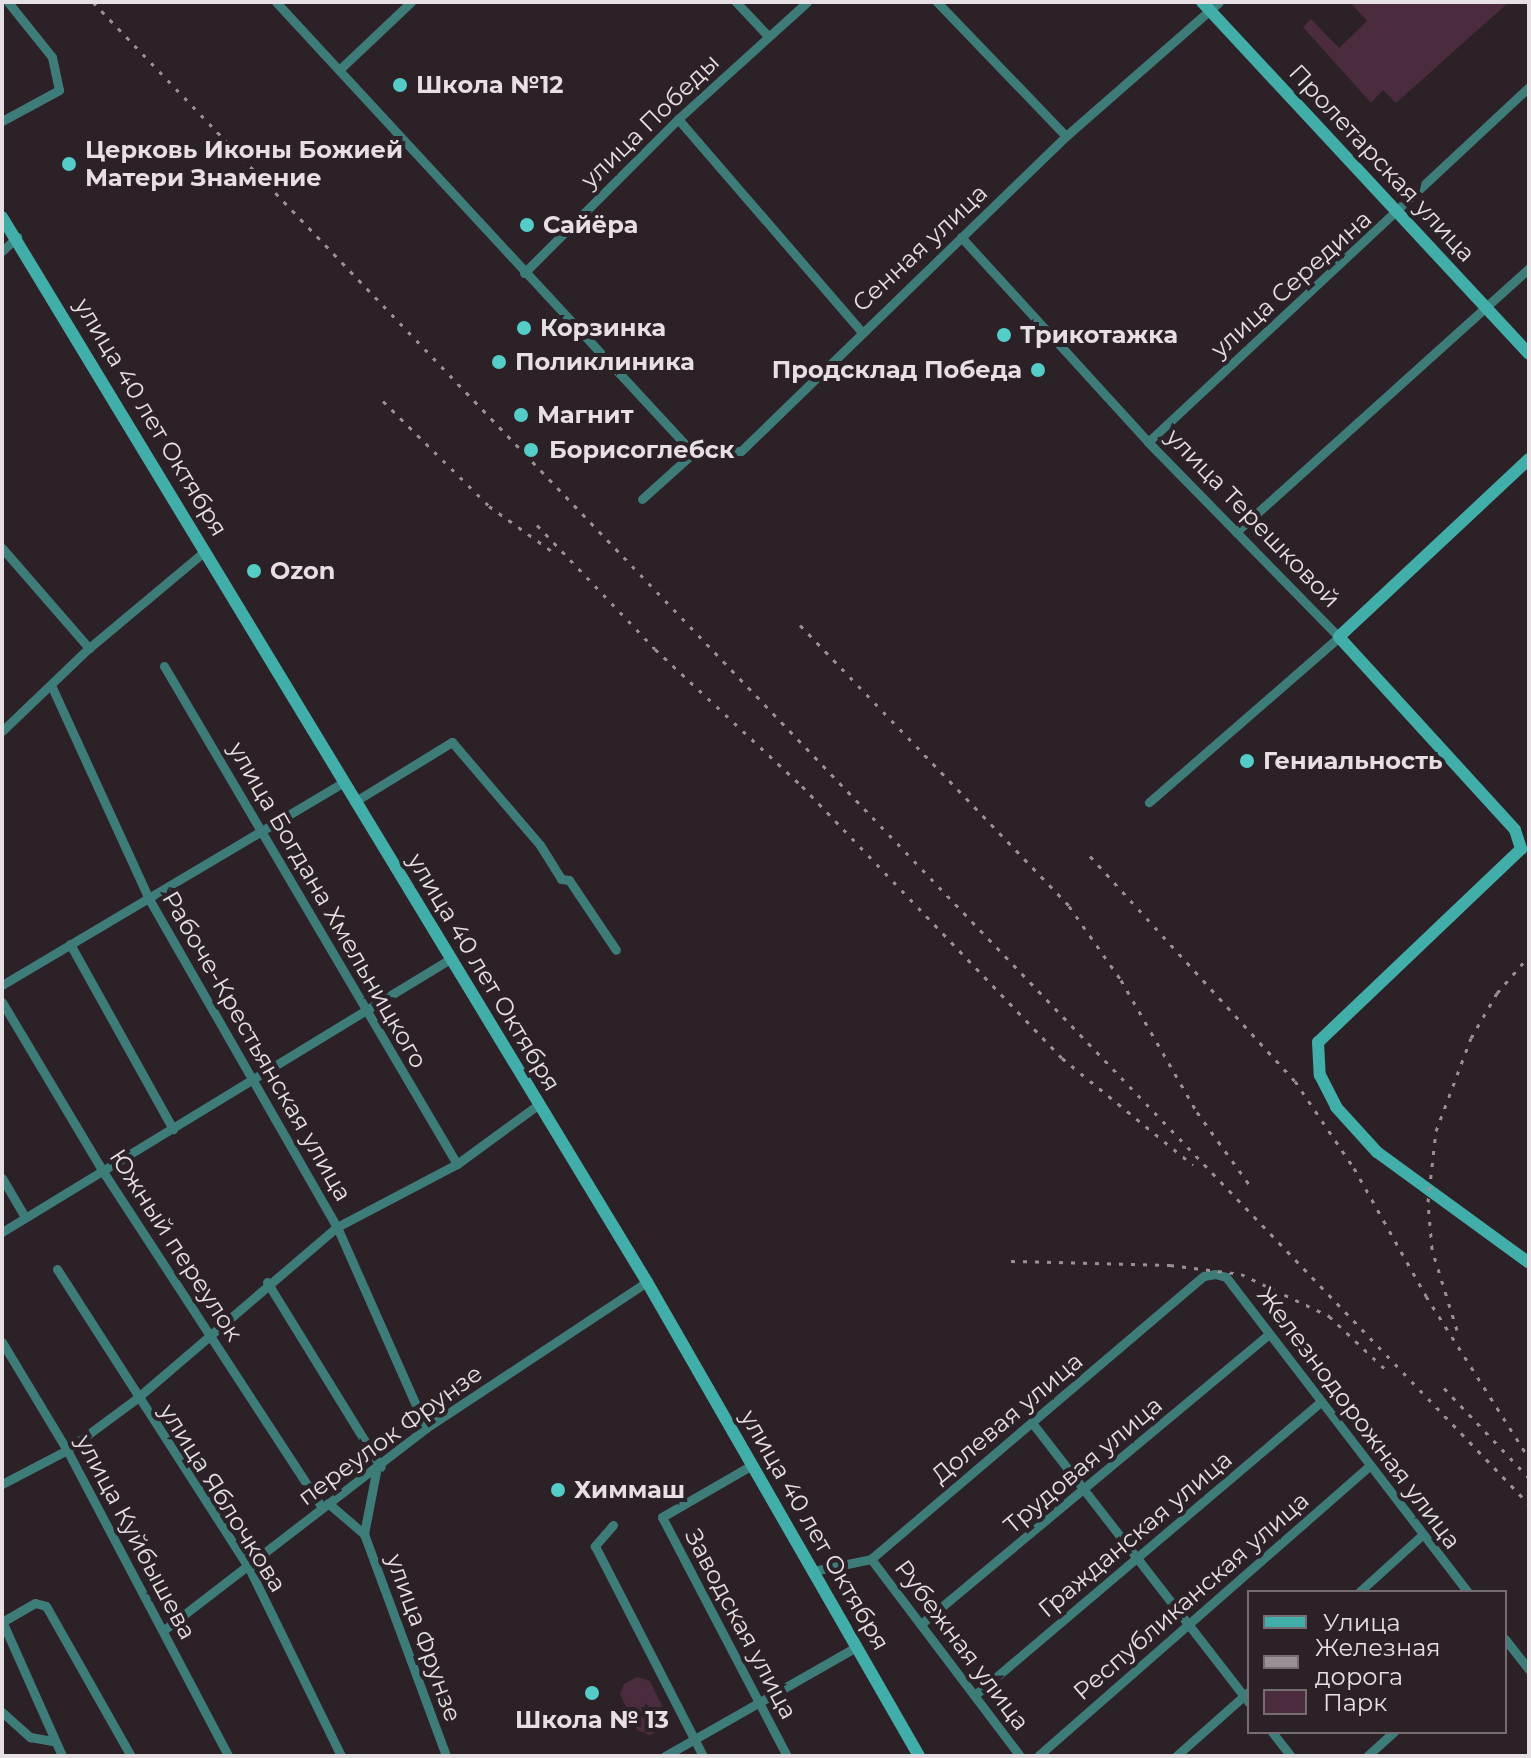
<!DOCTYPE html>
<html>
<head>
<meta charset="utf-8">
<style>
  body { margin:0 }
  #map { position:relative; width:1531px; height:1758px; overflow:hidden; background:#2c2127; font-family:Montserrat,sans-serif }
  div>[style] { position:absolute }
  .green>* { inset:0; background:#4a2c3e }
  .street>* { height:9px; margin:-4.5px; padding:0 4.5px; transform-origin:4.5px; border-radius:4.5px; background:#3e7c79 }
  .secondary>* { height:12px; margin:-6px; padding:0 6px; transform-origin:6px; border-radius:6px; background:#41aea9 }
  .rail>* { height:3px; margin-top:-1.5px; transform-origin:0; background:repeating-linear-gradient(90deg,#999196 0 4px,transparent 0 12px) }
  .dots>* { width:22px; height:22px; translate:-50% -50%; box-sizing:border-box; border:4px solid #2c2127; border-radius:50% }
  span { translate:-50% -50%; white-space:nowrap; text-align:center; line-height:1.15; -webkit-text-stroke:8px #2c2127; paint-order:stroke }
  .poi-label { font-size:24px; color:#e6dfe3; font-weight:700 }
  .left { translate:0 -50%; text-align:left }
  .right { translate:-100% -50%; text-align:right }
  .street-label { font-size:24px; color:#e6dfe3 }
  .frame { position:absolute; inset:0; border:4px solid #e6dfe3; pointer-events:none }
  .legend { position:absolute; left:1247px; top:1590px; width:260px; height:144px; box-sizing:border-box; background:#2c2127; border:2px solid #766d72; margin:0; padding:10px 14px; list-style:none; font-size:24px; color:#e6dfe3 }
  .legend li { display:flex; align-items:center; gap:16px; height:40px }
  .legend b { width:40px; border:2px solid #766d72 }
</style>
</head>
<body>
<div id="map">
  <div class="green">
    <i style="clip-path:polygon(1350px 2px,1509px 2px,1396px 103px,1383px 90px,1371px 103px,1303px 27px,1311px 19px,1339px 48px,1367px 21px)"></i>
    <i style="clip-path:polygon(637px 1677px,650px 1681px,668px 1718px,666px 1726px,650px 1735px,637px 1730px,620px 1694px,624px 1684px)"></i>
  </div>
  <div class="street">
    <i style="left:276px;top:2px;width:614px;rotate:47.24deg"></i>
    <i style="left:736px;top:2px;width:47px;rotate:46.7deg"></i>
    <i style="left:937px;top:2px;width:186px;rotate:46.1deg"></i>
    <i style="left:339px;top:70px;width:99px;rotate:-43.4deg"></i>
    <i style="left:678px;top:119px;width:280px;rotate:49.2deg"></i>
    <i style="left:2px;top:121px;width:65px;rotate:-28.5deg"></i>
    <i style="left:59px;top:90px;width:34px;rotate:-102deg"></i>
    <i style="left:52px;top:57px;width:70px;rotate:-128.7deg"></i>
    <i style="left:961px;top:237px;width:277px;rotate:47.6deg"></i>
    <i style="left:1148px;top:442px;width:273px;rotate:45.6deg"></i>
    <i style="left:1339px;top:637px;width:252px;rotate:139deg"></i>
    <i style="left:2px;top:251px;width:21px;rotate:-43deg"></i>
    <i style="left:524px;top:273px;width:218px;rotate:-45deg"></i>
    <i style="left:678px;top:119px;width:174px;rotate:-42.2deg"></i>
    <i style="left:1148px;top:442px;width:521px;rotate:-42.98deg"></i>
    <i style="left:642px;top:499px;width:69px;rotate:-42deg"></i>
    <i style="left:693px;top:453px;width:48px;rotate:-2.4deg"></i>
    <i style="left:741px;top:451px;width:453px;rotate:-44.1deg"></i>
    <i style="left:1066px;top:136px;width:203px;rotate:-41.2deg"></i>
    <i style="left:1236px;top:532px;width:394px;rotate:-42deg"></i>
    <i style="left:2px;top:548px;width:133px;rotate:49deg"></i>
    <i style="left:164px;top:666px;width:578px;rotate:59.53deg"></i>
    <i style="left:51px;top:685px;width:235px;rotate:65.4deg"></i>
    <i style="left:149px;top:899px;width:378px;rotate:60.2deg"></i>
    <i style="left:337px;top:1227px;width:220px;rotate:66.1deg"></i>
    <i style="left:2px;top:731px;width:120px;rotate:-43.7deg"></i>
    <i style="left:89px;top:648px;width:151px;rotate:-39.9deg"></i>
    <i style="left:354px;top:802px;width:115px;rotate:-31.5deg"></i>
    <i style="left:452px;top:742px;width:135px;rotate:49.5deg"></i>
    <i style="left:540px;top:845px;width:40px;rotate:58deg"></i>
    <i style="left:561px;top:879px;width:8px;rotate:7deg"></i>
    <i style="left:569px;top:880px;width:84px;rotate:56.1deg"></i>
    <i style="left:70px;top:944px;width:212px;rotate:60.9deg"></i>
    <i style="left:2px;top:985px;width:395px;rotate:-30.7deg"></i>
    <i style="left:2px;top:1002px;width:196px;rotate:59.2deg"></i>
    <i style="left:102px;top:1170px;width:402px;rotate:56.9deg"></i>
    <i style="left:2px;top:1178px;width:45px;rotate:59.5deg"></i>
    <i style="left:2px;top:1232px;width:525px;rotate:-31.36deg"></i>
    <i style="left:57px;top:1269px;width:355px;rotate:57.3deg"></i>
    <i style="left:249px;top:1568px;width:209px;rotate:63.9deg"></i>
    <i style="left:267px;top:1282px;width:217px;rotate:58.4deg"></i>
    <i style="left:2px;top:1342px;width:126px;rotate:59deg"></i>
    <i style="left:67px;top:1450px;width:346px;rotate:62.2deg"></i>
    <i style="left:1033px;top:1424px;width:352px;rotate:52.2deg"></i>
    <i style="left:752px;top:1465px;width:104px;rotate:150deg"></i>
    <i style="left:662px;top:1517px;width:270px;rotate:62.4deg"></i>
    <i style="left:376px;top:1472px;width:63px;rotate:101deg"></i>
    <i style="left:364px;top:1534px;width:237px;rotate:69.7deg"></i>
    <i style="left:2px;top:1484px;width:73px;rotate:-27.6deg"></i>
    <i style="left:67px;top:1450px;width:86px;rotate:-36.5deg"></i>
    <i style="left:136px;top:1399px;width:265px;rotate:-40.6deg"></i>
    <i style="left:337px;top:1227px;width:136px;rotate:-27.7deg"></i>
    <i style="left:457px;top:1164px;width:102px;rotate:-36.2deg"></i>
    <i style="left:328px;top:1503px;width:48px;rotate:40.7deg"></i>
    <i style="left:613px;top:1525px;width:28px;rotate:131deg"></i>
    <i style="left:595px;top:1546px;width:236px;rotate:62.8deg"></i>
    <i style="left:871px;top:1559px;width:247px;rotate:52.9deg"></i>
    <i style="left:813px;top:1571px;width:59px;rotate:-11.7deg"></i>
    <i style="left:871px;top:1559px;width:437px;rotate:-40.4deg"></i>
    <i style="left:1204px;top:1276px;width:11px;rotate:-10deg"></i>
    <i style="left:1215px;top:1274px;width:11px;rotate:15deg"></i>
    <i style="left:1226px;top:1277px;width:397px;rotate:52.5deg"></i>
    <i style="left:1359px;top:1592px;width:85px;rotate:-42.1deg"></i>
    <i style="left:2px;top:1621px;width:148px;rotate:66deg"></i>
    <i style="left:2px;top:1622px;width:38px;rotate:-30deg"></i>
    <i style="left:35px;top:1603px;width:11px;rotate:15deg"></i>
    <i style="left:46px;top:1606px;width:172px;rotate:60.5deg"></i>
    <i style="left:921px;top:1624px;width:453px;rotate:-39.8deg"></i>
    <i style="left:164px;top:1630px;width:331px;rotate:-37.6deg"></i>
    <i style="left:426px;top:1428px;width:265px;rotate:-33.5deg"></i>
    <i style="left:1505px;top:1639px;width:39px;rotate:52deg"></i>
    <i style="left:975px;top:1695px;width:453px;rotate:-40.3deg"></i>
    <i style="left:2px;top:1712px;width:38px;rotate:42deg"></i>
    <i style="left:30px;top:1737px;width:23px;rotate:10deg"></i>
    <i style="left:1272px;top:1732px;width:31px;rotate:52deg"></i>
    <i style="left:665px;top:1756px;width:220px;rotate:-29.7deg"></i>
    <i style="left:1038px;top:1756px;width:440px;rotate:-41.2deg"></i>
    <i style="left:1176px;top:1756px;width:96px;rotate:-41.6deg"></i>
    <i style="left:1367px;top:1756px;width:36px;rotate:-42deg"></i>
  </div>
  <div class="secondary">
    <i style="left:1202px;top:2px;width:480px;rotate:47.1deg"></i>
    <i style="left:2px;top:217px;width:1245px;rotate:58.8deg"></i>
    <i style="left:647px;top:1282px;width:546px;rotate:60.15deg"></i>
    <i style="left:1529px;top:459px;width:260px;rotate:136.9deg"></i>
    <i style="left:1339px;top:637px;width:261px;rotate:47.6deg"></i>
    <i style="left:1515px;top:830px;width:20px;rotate:72deg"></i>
    <i style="left:1521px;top:849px;width:280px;rotate:136.4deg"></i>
    <i style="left:1318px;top:1042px;width:33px;rotate:87deg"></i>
    <i style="left:1320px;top:1075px;width:36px;rotate:63deg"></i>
    <i style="left:1336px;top:1107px;width:61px;rotate:47.7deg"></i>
    <i style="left:1377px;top:1152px;width:188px;rotate:36.1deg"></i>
  </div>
  <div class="rail">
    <i style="left:93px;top:2px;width:2078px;rotate:46.29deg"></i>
    <i style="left:383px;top:401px;width:149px;rotate:44.7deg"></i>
    <i style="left:489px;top:506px;width:79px;rotate:35.7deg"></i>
    <i style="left:537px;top:525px;width:171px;rotate:46.4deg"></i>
    <i style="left:655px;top:649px;width:201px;rotate:43deg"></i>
    <i style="left:802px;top:786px;width:376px;rotate:46.3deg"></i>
    <i style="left:1062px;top:1058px;width:169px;rotate:39.2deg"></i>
    <i style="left:800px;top:625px;width:389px;rotate:46.2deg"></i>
    <i style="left:1069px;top:906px;width:90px;rotate:54.9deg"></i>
    <i style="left:1121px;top:980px;width:152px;rotate:60.1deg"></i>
    <i style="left:1197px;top:1112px;width:92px;rotate:54.2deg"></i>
    <i style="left:1090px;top:856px;width:304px;rotate:47.7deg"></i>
    <i style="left:1295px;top:1081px;width:105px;rotate:55.9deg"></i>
    <i style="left:1354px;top:1168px;width:147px;rotate:60.6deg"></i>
    <i style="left:1426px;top:1296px;width:192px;rotate:57.6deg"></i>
    <i style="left:1011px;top:1261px;width:159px;rotate:1.4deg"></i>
    <i style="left:1170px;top:1265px;width:72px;rotate:7.2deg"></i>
    <i style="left:1241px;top:1274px;width:98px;rotate:25.5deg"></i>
    <i style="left:1329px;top:1316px;width:76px;rotate:43.4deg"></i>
    <i style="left:1457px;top:1330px;width:85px;rotate:-107.2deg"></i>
    <i style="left:1432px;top:1249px;width:47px;rotate:-94.9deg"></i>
    <i style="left:1428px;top:1202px;width:71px;rotate:-83.6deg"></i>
    <i style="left:1436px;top:1131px;width:99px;rotate:-69.4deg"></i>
    <i style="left:1471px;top:1038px;width:52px;rotate:-60deg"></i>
    <i style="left:1497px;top:993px;width:49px;rotate:-49.1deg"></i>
    <i style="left:1444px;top:1388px;width:124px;rotate:46.6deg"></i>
  </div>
  <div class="dots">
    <i style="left:400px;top:85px;background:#54cdc8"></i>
    <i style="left:69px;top:164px;background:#54cdc8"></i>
    <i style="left:527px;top:225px;background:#54cdc8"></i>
    <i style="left:524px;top:328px;background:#54cdc8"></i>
    <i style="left:1004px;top:335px;background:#54cdc8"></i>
    <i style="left:499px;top:362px;background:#54cdc8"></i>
    <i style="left:1038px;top:370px;background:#54cdc8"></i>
    <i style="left:521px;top:415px;background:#54cdc8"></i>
    <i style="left:531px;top:450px;background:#54cdc8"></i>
    <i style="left:254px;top:571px;background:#54cdc8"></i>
    <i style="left:1247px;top:761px;background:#54cdc8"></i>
    <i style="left:558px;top:1490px;background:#54cdc8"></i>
    <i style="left:592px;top:1693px;background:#54cdc8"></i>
  </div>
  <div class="poi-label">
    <span class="left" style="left:416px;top:85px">Школа №12</span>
    <span class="left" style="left:85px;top:164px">Церковь Иконы Божией<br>Матери Знамение</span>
    <span class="left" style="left:543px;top:225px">Сайёра</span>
    <span class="left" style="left:540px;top:328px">Корзинка</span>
    <span class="left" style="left:1020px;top:335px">Трикотажка</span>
    <span class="left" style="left:515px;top:362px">Поликлиника</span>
    <span class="right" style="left:1022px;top:370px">Продсклад Победа</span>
    <span class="left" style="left:537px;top:415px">Магнит</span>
    <span class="left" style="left:549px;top:450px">Борисоглебск</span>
    <span class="left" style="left:270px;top:571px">Ozon</span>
    <span class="left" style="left:1263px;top:761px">Гениальность</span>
    <span class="left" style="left:574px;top:1490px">Химмаш</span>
    <span style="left:592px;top:1720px">Школа № 13</span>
  </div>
  <div class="street-label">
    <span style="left:650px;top:121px;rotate:-44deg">улица Победы</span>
    <span style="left:1382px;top:163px;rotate:47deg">Пролетарская улица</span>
    <span style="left:920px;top:248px;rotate:-43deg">Сенная улица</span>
    <span style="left:1291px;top:284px;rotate:-42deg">улица Середина</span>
    <span style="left:151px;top:417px;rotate:59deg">улица 40 лет Октября</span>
    <span style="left:1253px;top:518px;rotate:46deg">улица Терешковой</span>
    <span style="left:328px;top:905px;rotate:60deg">улица Богдана Хмельницкого</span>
    <span style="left:484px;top:972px;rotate:59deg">улица 40 лет Октября</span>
    <span style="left:257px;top:1046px;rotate:60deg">Рабоче-Крестьянская улица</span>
    <span style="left:176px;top:1245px;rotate:57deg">Южный переулок</span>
    <span style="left:1007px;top:1418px;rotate:-40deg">Долевая улица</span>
    <span style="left:1359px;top:1418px;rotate:53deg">Железнодорожная улица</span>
    <span style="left:390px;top:1435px;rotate:-36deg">переулок Фрунзе</span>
    <span style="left:1083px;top:1465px;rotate:-40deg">Трудовая улица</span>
    <span style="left:223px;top:1498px;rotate:58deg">улица Яблочкова</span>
    <span style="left:815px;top:1530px;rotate:60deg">улица 40 лет Октября</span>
    <span style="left:1135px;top:1534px;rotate:-40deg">Гражданская улица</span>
    <span style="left:136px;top:1537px;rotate:62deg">улица Куйбышева</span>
    <span style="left:1191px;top:1596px;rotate:-41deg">Республиканская улица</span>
    <span style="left:741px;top:1624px;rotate:62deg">Заводская улица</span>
    <span style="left:424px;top:1638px;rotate:70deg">улица Фрунзе</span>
    <span style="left:962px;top:1645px;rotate:53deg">Рубежная улица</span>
  </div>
  <div class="frame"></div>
  <ul class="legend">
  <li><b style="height:10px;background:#41aea9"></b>Улица</li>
  <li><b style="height:10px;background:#999196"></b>Железная дорога</li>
  <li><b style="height:22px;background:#4a2c3e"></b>Парк</li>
  </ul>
</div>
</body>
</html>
